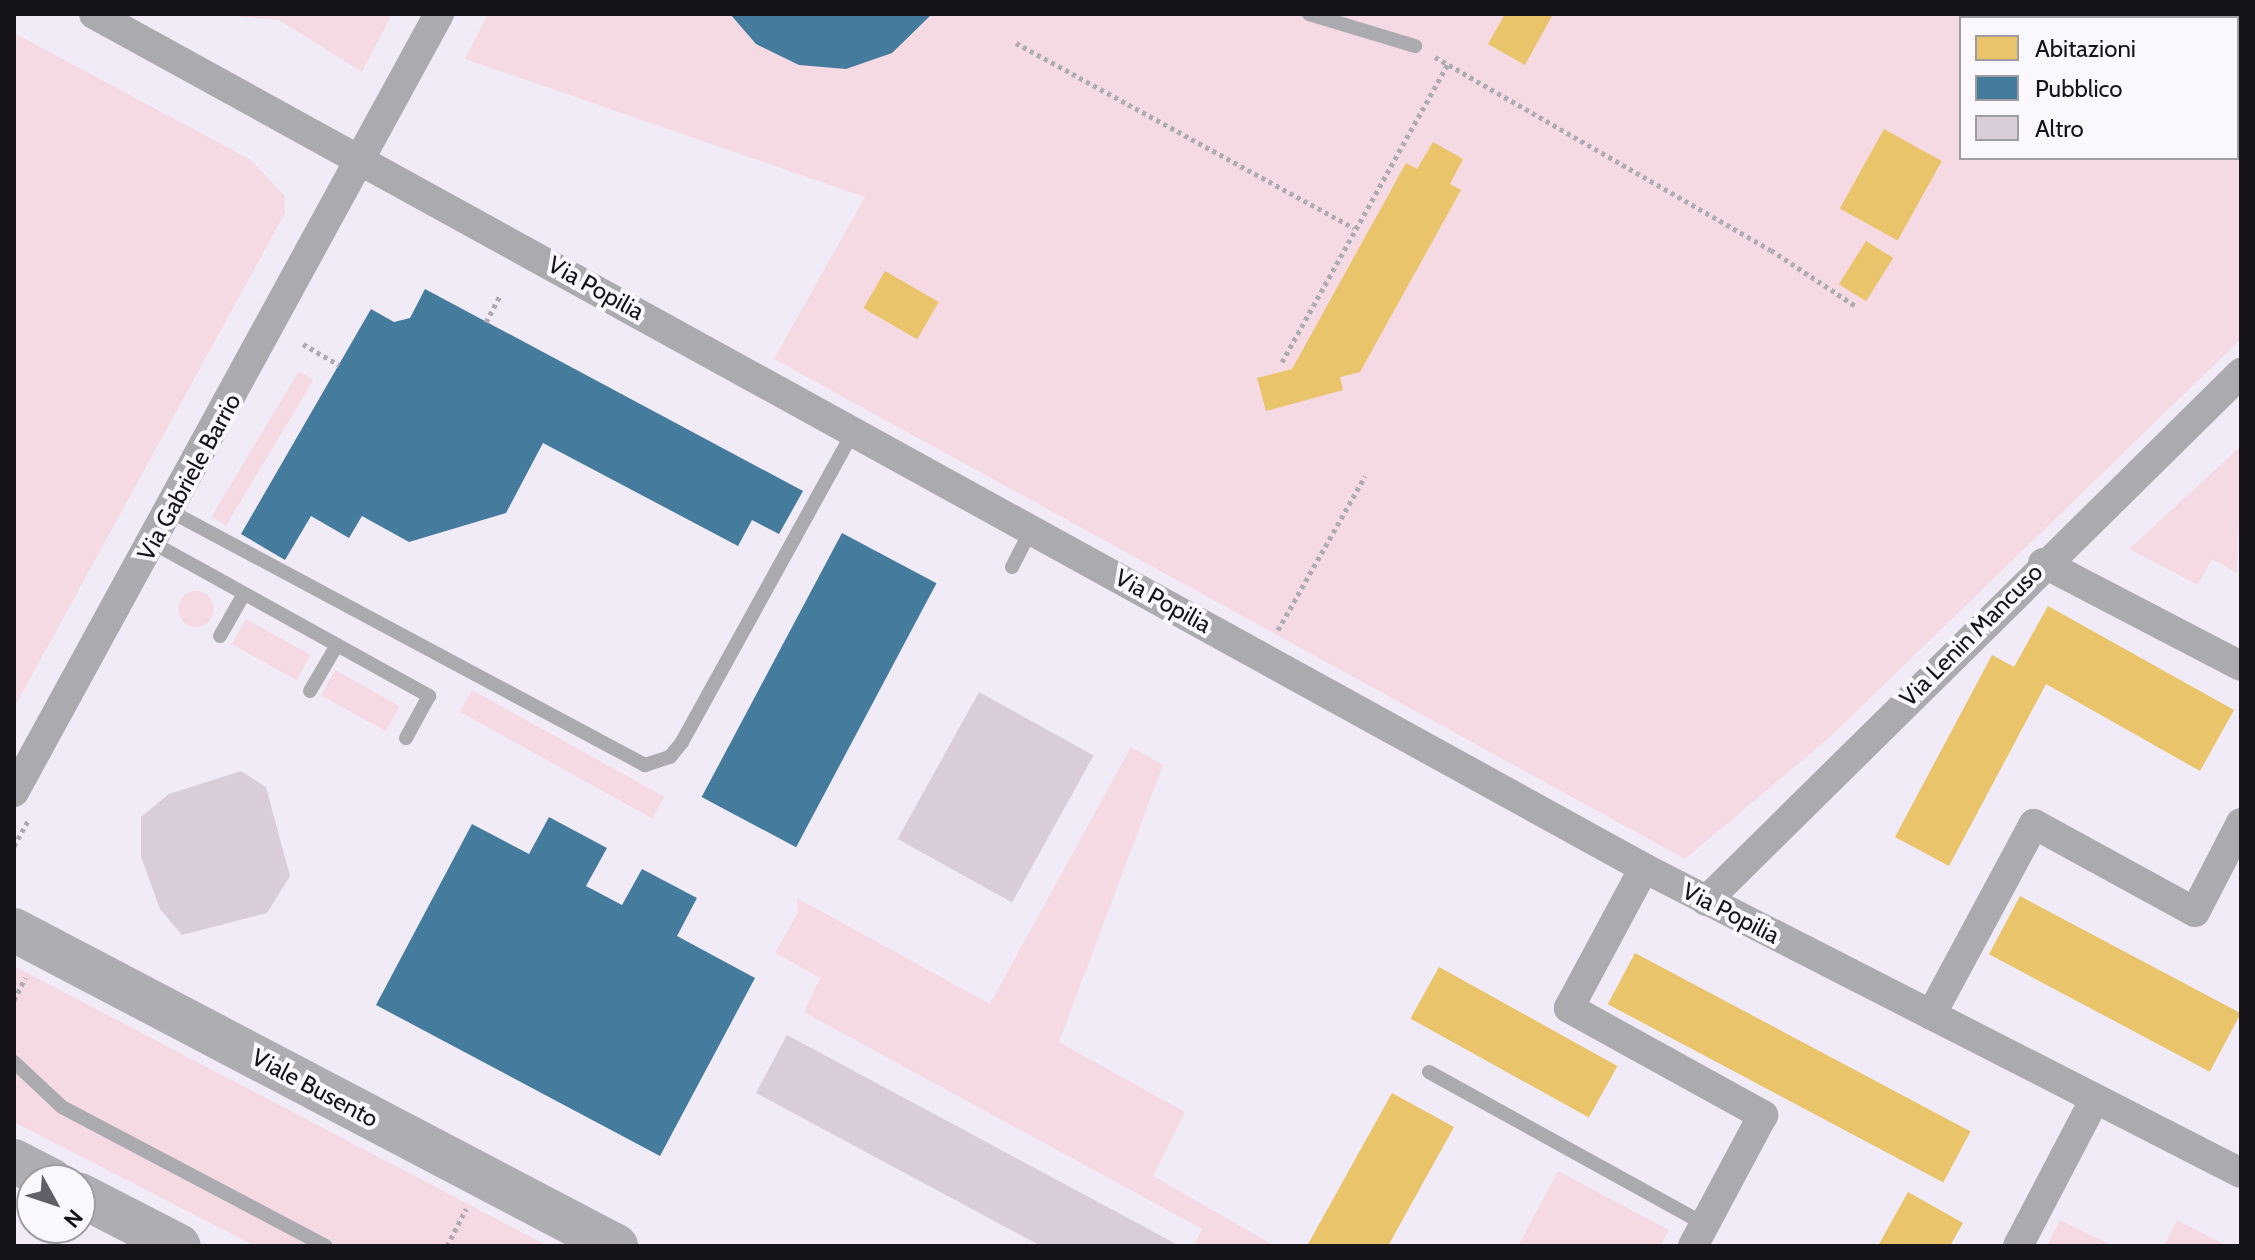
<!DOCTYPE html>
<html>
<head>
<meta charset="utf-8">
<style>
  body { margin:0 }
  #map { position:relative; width:2255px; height:1260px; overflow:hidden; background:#f1ebf8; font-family:Cabin,sans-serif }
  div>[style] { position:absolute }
  .green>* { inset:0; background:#f5dae3; transform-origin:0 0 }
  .round { border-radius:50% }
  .homes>* { inset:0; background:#e9c46a; transform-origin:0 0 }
  .public>* { inset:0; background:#457b9d; transform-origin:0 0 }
  .building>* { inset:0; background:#dacdda; transform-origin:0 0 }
  .path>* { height:5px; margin-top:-2.5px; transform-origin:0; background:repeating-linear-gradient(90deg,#aeacb2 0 4px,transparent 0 8px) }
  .lane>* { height:14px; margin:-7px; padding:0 7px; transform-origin:7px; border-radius:7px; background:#aaaaaf }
  .street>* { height:30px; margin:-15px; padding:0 15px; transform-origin:15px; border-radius:15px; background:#aaaaaf }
  .primary>* { height:44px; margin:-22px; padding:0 22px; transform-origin:22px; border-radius:22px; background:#afadb4 }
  span { translate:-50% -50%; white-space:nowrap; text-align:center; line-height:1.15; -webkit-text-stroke:8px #faf8fc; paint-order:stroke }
  .street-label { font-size:24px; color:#16131a }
  .frame { position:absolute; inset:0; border:16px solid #16131a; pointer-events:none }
  .legend { position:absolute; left:1959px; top:16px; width:280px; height:144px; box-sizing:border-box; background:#faf8fc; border:2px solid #9f9ca2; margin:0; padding:10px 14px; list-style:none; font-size:24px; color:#16131a }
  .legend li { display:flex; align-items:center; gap:16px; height:40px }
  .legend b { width:40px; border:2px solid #9f9ca2 }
  .north { position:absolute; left:16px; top:1164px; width:80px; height:80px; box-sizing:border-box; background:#faf8fc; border:2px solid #9f9ca2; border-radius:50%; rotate:130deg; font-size:22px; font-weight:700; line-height:32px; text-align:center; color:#16131a }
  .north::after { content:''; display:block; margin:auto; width:28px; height:36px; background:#635f68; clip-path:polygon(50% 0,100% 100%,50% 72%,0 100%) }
</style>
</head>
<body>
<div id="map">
  <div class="green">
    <i style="clip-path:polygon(206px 14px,392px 14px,362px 72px,279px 20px)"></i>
    <i style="clip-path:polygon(evenodd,488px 14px,2241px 14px,2241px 339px,1830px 737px,1685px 859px,774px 359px,865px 197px,465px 59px,488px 14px,1961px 18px,2237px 18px,2237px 158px,1961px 158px,1961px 18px)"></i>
    <i style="clip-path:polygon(14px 33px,251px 160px,284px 195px,285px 213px,14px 708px)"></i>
    <i style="left:299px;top:371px;width:17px;height:170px;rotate:31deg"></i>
    <i style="clip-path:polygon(2241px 446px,2237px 573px,2212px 559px,2198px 585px,2129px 549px)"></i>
    <i class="round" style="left:178px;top:591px;width:36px;height:36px"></i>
    <i style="left:246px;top:619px;width:74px;height:29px;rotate:29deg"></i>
    <i style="left:335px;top:670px;width:74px;height:29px;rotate:29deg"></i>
    <i style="left:472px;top:690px;width:220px;height:25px;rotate:29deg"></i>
    <i style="clip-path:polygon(1131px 747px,1163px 765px,1059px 1042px,1185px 1112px,1153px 1176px,1275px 1246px,1193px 1246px,1202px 1229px,804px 1012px,820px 978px,775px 953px,798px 912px,797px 898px,990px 1004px)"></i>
    <i style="clip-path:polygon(14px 966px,548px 1246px,255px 1246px,14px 1122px)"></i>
    <i style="clip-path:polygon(1558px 1171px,1669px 1230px,1660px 1246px,1518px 1246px)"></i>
    <i style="clip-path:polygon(2060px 1220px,2113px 1246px,2047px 1246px)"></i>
    <i style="clip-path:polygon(2177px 1220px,2224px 1244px,2224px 1246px,2164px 1246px)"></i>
  </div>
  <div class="homes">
    <i style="clip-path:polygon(1505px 14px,1553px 14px,1525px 65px,1488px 44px)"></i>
    <i style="left:1884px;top:129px;width:66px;height:91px;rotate:29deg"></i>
    <i style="clip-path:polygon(1433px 142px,1463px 159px,1450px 184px,1461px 190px,1360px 372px,1340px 377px,1343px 390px,1266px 411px,1257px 378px,1292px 369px,1406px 163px,1417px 169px)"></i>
    <i style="left:1866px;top:241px;width:32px;height:51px;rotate:32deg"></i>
    <i style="left:885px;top:271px;width:62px;height:43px;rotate:30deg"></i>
    <i style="clip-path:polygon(2048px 606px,2234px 710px,2200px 771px,2046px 684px,1949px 866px,1895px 837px,1992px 655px,2014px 667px)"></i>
    <i style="left:2020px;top:896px;width:250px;height:66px;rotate:28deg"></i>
    <i style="left:1635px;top:953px;width:380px;height:58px;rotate:28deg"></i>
    <i style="left:1439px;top:967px;width:204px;height:59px;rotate:29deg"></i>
    <i style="clip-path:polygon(1392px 1093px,1454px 1127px,1388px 1246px,1307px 1246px)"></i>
    <i style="clip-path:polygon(1908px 1192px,1963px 1223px,1950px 1246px,1878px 1246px)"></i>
  </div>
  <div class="public">
    <i style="clip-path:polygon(730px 14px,932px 14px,892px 53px,846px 69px,799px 65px,756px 44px)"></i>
    <i style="clip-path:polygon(425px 289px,803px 491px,779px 534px,752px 520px,738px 546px,543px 443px,506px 513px,409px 542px,362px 516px,349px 538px,311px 516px,285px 560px,241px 534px,371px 309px,394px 322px,410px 318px)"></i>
    <i style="left:842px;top:533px;width:107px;height:299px;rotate:28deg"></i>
    <i style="clip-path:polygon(549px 817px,607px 848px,586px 886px,622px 905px,642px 869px,697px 898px,677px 936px,755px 978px,660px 1156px,376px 1005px,472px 824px,529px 854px)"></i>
  </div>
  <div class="building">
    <i style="left:979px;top:692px;width:131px;height:168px;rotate:29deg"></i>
    <i style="clip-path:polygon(241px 771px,266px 787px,290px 876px,267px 913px,182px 935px,160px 909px,141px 857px,141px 817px,169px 794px)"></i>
    <i style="clip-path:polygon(787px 1035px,1180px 1246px,1041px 1246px,756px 1093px)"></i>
  </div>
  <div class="path">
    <i style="left:1016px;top:43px;width:385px;rotate:28.7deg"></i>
    <i style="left:1435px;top:57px;width:387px;rotate:29.9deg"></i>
    <i style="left:1771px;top:250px;width:103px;rotate:33.5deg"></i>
    <i style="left:486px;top:322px;width:32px;rotate:-62deg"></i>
    <i style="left:303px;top:344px;width:42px;rotate:30.3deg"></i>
    <i style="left:1282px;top:362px;width:341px;rotate:-60.9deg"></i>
    <i style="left:1278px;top:630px;width:177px;rotate:-60.5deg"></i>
    <i style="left:14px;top:846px;width:31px;rotate:-61deg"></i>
    <i style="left:14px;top:1000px;width:25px;rotate:-63deg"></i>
    <i style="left:447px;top:1246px;width:42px;rotate:-62.8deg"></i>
  </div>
  <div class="lane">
    <i style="left:1309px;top:14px;width:111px;rotate:16.8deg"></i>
    <i style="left:170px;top:511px;width:539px;rotate:28.14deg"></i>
    <i style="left:645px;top:765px;width:26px;rotate:-18deg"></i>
    <i style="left:670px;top:757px;width:19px;rotate:-51deg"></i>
    <i style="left:682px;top:742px;width:356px;rotate:-61.1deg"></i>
    <i style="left:153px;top:543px;width:316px;rotate:29deg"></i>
    <i style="left:429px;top:696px;width:48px;rotate:118.7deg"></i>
    <i style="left:1012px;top:567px;width:44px;rotate:-62.9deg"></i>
    <i style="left:220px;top:636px;width:48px;rotate:-60.3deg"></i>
    <i style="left:310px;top:691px;width:53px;rotate:-59.6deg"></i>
    <i style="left:14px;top:1062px;width:66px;rotate:43.2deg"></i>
    <i style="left:62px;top:1107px;width:298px;rotate:27.8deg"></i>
    <i style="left:1429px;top:1072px;width:314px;rotate:28.9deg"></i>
  </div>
  <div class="street">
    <i style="left:94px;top:14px;width:1770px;rotate:28.85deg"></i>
    <i style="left:1644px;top:868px;width:670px;rotate:27.06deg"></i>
    <i style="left:2043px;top:563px;width:223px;rotate:27.5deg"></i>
    <i style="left:14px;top:792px;width:887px;rotate:-61.35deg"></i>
    <i style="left:1644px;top:868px;width:159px;rotate:118.2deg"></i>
    <i style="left:1569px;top:1008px;width:222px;rotate:28.9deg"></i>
    <i style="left:1763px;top:1115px;width:149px;rotate:118.1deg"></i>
    <i style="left:1706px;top:901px;width:752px;rotate:-44.62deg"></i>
    <i style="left:1931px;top:1015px;width:217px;rotate:-61.7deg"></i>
    <i style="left:2034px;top:824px;width:183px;rotate:28.7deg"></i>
    <i style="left:2195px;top:912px;width:100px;rotate:-62.7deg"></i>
    <i style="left:2018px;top:1246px;width:166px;rotate:-62.4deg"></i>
  </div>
  <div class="primary">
    <i style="left:14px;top:930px;width:680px;rotate:27.7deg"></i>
    <i style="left:14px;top:1161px;width:42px;rotate:27.2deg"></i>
    <i style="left:80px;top:1195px;width:111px;rotate:27.3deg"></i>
  </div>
  <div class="street-label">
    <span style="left:596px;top:288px;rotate:29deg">Via Popilia</span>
    <span style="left:189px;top:477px;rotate:-61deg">Via Gabriele Barrio</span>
    <span style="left:1163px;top:601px;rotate:29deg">Via Popilia</span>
    <span style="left:1971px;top:635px;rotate:-45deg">Via Lenin Mancuso</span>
    <span style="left:1731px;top:913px;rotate:27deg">Via Popilia</span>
    <span style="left:315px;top:1088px;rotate:28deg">Viale Busento</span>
  </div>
  <div class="frame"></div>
  <ul class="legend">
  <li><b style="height:22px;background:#e9c46a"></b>Abitazioni</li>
  <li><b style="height:22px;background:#457b9d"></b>Pubblico</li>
  <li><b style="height:22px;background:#dacdda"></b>Altro</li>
  </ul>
  <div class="north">N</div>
</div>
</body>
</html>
